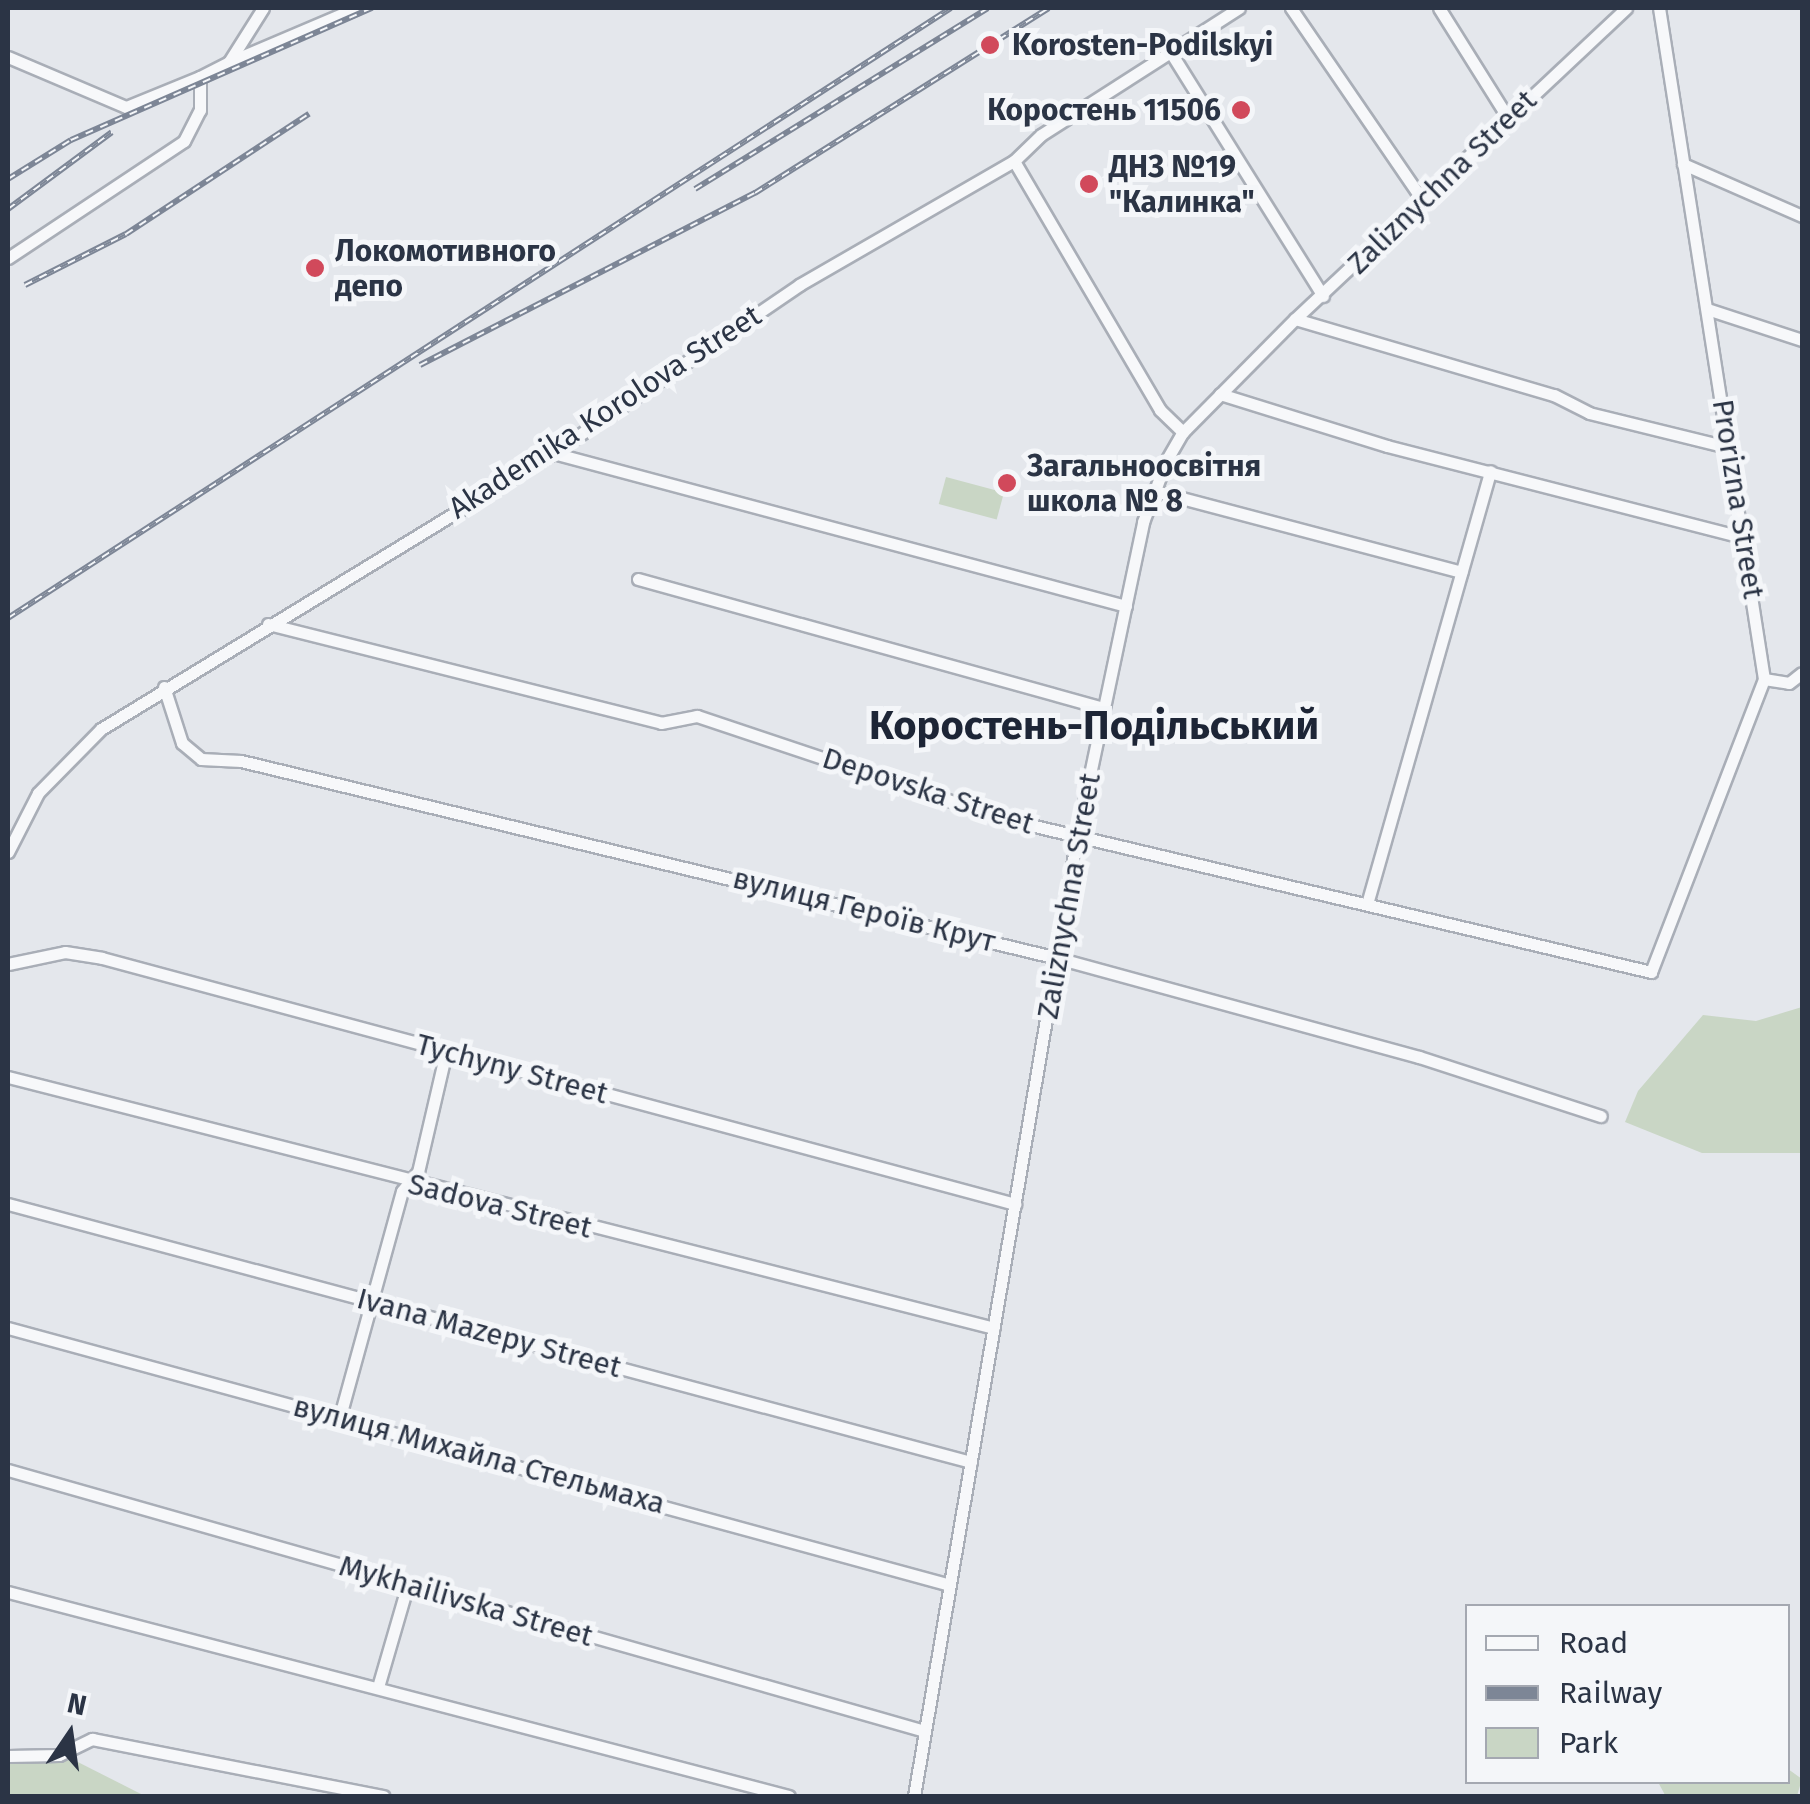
<!DOCTYPE html>
<html>
<head>
<meta charset="utf-8">
<style>
  body { margin:0 }
  #map { position:relative; width:1810px; height:1804px; overflow:hidden; background:#e4e7ec; font-family:"Fira Sans",sans-serif }
  div>[style] { position:absolute }
  .green>* { inset:0; background:#c9d6c5; transform-origin:0 0 }
  .roads { filter:drop-shadow(2px 0 #a9aeb7) drop-shadow(-2px 0 #a9aeb7) drop-shadow(0 2px #a9aeb7) drop-shadow(0 -2px #a9aeb7) }
  .minor>* { height:11px; margin:-5.5px; padding:0 5.5px; transform-origin:5.5px; border-radius:5.5px; background:#f7f8fa }
  .rail>* { height:6px; margin-top:-3px; transform-origin:0; background:repeating-linear-gradient(90deg,#f4f6f9 0 8px,#7d8696 0 16px); box-sizing:border-box; border-block:2px solid #7d8696 }
  .dots>* { width:28px; height:28px; translate:-50% -50%; box-sizing:border-box; border:5px solid #f4f6f9; border-radius:50% }
  span { translate:-50% -50%; white-space:nowrap; text-align:center; line-height:1.15; -webkit-text-stroke:10px #f4f6f9; paint-order:stroke }
  .poi-label { font-size:30px; color:#2b3445; font-weight:700 }
  .left { translate:0 -50%; text-align:left }
  .right { translate:-100% -50%; text-align:right }
  .street-label { font-size:30px; color:#2b3445 }
  .district-label { font-size:40px; color:#1d2536; font-weight:700 }
  .frame { position:absolute; inset:0; border:10px solid #2b3445; pointer-events:none }
  .legend { position:absolute; left:1465px; top:1604px; width:325px; height:180px; box-sizing:border-box; background:#f4f6f9; border:2px solid #a4a8b1; margin:0; padding:12px 18px; list-style:none; font-size:30px; color:#2b3445 }
  .legend li { display:flex; align-items:center; gap:20px; height:50px }
  .legend b { width:50px; border:2px solid #a4a8b1 }
  .north { position:absolute; left:20px; top:1684px; width:100px; height:100px; -webkit-text-stroke:8px #f4f6f9; paint-order:stroke; rotate:13deg; font-size:28px; font-weight:700; line-height:40px; text-align:center; color:#2b3445 }
  .north::after { content:''; display:block; margin:auto; width:35px; height:45px; background:#2b3445; clip-path:polygon(50% 0,100% 100%,50% 72%,0 100%) }
</style>
</head>
<body>
<div id="map">
  <div class="green">
    <i style="left:946px;top:477px;width:60px;height:28px;rotate:15deg"></i>
    <i style="clip-path:polygon(1802px 1007px,1802px 1153px,1702px 1153px,1625px 1122px,1638px 1091px,1703px 1015px,1756px 1021px)"></i>
    <i style="clip-path:polygon(8px 1752px,64px 1755px,145px 1796px,8px 1796px)"></i>
    <i style="clip-path:polygon(1788px 1769px,1802px 1779px,1797px 1796px,1665px 1795px,1658px 1782px,1788px 1782px)"></i>
  </div>
  <div class="roads">
    <div class="minor">
      <i style="left:1291px;top:8px;width:234px;rotate:55.6deg"></i>
      <i style="left:1439px;top:8px;width:130px;rotate:57.9deg"></i>
      <i style="left:1173px;top:56px;width:283px;rotate:58deg"></i>
      <i style="left:8px;top:57px;width:128px;rotate:23deg"></i>
      <i style="left:126px;top:107px;width:80px;rotate:-22.1deg"></i>
      <i style="left:229px;top:62px;width:138px;rotate:-23deg"></i>
      <i style="left:1014px;top:161px;width:289px;rotate:59.6deg"></i>
      <i style="left:1160px;top:410px;width:32px;rotate:44deg"></i>
      <i style="left:1683px;top:164px;width:130px;rotate:23.6deg"></i>
      <i style="left:8px;top:258px;width:211px;rotate:-33.6deg"></i>
      <i style="left:184px;top:141px;width:35px;rotate:-63deg"></i>
      <i style="left:200px;top:110px;width:33px;rotate:-90deg"></i>
      <i style="left:200px;top:77px;width:33px;rotate:-27deg"></i>
      <i style="left:229px;top:62px;width:64px;rotate:-57.8deg"></i>
      <i style="left:1707px;top:309px;width:100px;rotate:18.1deg"></i>
      <i style="left:1295px;top:319px;width:270px;rotate:16.4deg"></i>
      <i style="left:1554px;top:395px;width:39px;rotate:27deg"></i>
      <i style="left:1589px;top:413px;width:147px;rotate:13.8deg"></i>
      <i style="left:1220px;top:394px;width:175px;rotate:17.3deg"></i>
      <i style="left:1387px;top:446px;width:371px;rotate:14.4deg"></i>
      <i style="left:553px;top:453px;width:593px;rotate:14.95deg"></i>
      <i style="left:1155px;top:491px;width:317px;rotate:14.8deg"></i>
      <i style="left:638px;top:579px;width:483px;rotate:15.5deg"></i>
      <i style="left:268px;top:624px;width:405px;rotate:14.1deg"></i>
      <i style="left:661px;top:723px;width:37px;rotate:-11deg"></i>
      <i style="left:697px;top:716px;width:325px;rotate:18.5deg"></i>
      <i style="left:1005px;top:819px;width:664px;rotate:13.32deg"></i>
      <i style="left:1651px;top:972px;width:314px;rotate:-68.9deg"></i>
      <i style="left:1764px;top:679px;width:679px;rotate:-98.89deg"></i>
      <i style="left:1764px;top:679px;width:25px;rotate:9deg"></i>
      <i style="left:1789px;top:683px;width:16px;rotate:-38deg"></i>
      <i style="left:164px;top:687px;width:59px;rotate:72.2deg"></i>
      <i style="left:182px;top:743px;width:25px;rotate:40deg"></i>
      <i style="left:201px;top:759px;width:40px;rotate:2.9deg"></i>
      <i style="left:241px;top:761px;width:839px;rotate:13.57deg"></i>
      <i style="left:1057px;top:958px;width:375px;rotate:15.3deg"></i>
      <i style="left:1419px;top:1057px;width:191px;rotate:18deg"></i>
      <i style="left:8px;top:852px;width:66px;rotate:-63deg"></i>
      <i style="left:38px;top:793px;width:90px;rotate:-45.5deg"></i>
      <i style="left:101px;top:729px;width:530px;rotate:-31.41deg"></i>
      <i style="left:553px;top:453px;width:298px;rotate:-34.3deg"></i>
      <i style="left:799px;top:285px;width:248px;rotate:-30deg"></i>
      <i style="left:1014px;top:161px;width:37px;rotate:-44deg"></i>
      <i style="left:1041px;top:135px;width:235px;rotate:-32.7deg"></i>
      <i style="left:1367px;top:904px;width:450px;rotate:-74.1deg"></i>
      <i style="left:8px;top:964px;width:58px;rotate:-11.9deg"></i>
      <i style="left:65px;top:952px;width:37px;rotate:9deg"></i>
      <i style="left:102px;top:958px;width:946px;rotate:15.08deg"></i>
      <i style="left:8px;top:1077px;width:1017px;rotate:14.28deg"></i>
      <i style="left:8px;top:1204px;width:997px;rotate:15deg"></i>
      <i style="left:8px;top:1328px;width:976px;rotate:15.26deg"></i>
      <i style="left:340px;top:1416px;width:233px;rotate:-74.6deg"></i>
      <i style="left:402px;top:1191px;width:25px;rotate:-50deg"></i>
      <i style="left:418px;top:1172px;width:123px;rotate:-76.9deg"></i>
      <i style="left:8px;top:1470px;width:953px;rotate:15.89deg"></i>
      <i style="left:8px;top:1592px;width:807px;rotate:14.64deg"></i>
      <i style="left:378px;top:1687px;width:107px;rotate:-73.8deg"></i>
      <i style="left:8px;top:1756px;width:51px;rotate:-1.1deg"></i>
      <i style="left:59px;top:1755px;width:37px;rotate:-26deg"></i>
      <i style="left:92px;top:1739px;width:297px;rotate:11.1deg"></i>
      <i style="left:914px;top:1796px;width:974px;rotate:-80.36deg"></i>
      <i style="left:1077px;top:836px;width:321px;rotate:-78.1deg"></i>
      <i style="left:1143px;top:522px;width:65px;rotate:-69.3deg"></i>
      <i style="left:1166px;top:461px;width:34px;rotate:-60deg"></i>
      <i style="left:1183px;top:432px;width:159px;rotate:-45.3deg"></i>
      <i style="left:1295px;top:319px;width:454px;rotate:-43.2deg"></i>
    </div>
  </div>
  <div class="rail">
    <i style="left:8px;top:179px;width:74px;rotate:-31.8deg"></i>
    <i style="left:71px;top:140px;width:329px;rotate:-23.7deg"></i>
    <i style="left:695px;top:189px;width:344px;rotate:-31.7deg"></i>
    <i style="left:8px;top:209px;width:129px;rotate:-36.5deg"></i>
    <i style="left:25px;top:285px;width:113px;rotate:-26.8deg"></i>
    <i style="left:126px;top:234px;width:219px;rotate:-33.3deg"></i>
    <i style="left:420px;top:365px;width:377px;rotate:-27.2deg"></i>
    <i style="left:755px;top:193px;width:347px;rotate:-32.2deg"></i>
    <i style="left:8px;top:618px;width:1123px;rotate:-32.9deg"></i>
  </div>
  <div class="dots">
    <i style="left:990px;top:45px;background:#d1495b"></i>
    <i style="left:1241px;top:110px;background:#d1495b"></i>
    <i style="left:1089px;top:184px;background:#d1495b"></i>
    <i style="left:315px;top:268px;background:#d1495b"></i>
    <i style="left:1007px;top:483px;background:#d1495b"></i>
  </div>
  <div class="poi-label">
    <span class="left" style="left:1012px;top:45px">Korosten-Podilskyi</span>
    <span class="right" style="left:1221px;top:110px">Коростень 11506</span>
    <span class="left" style="left:1109px;top:184px">ДНЗ №19<br>"Калинка"</span>
    <span class="left" style="left:335px;top:268px">Локомотивного<br>депо</span>
    <span class="left" style="left:1027px;top:483px">Загальноосвітня<br>школа № 8</span>
  </div>
  <div class="street-label">
    <span style="left:1442px;top:182px;rotate:-44deg">Zaliznychna Street</span>
    <span style="left:605px;top:412px;rotate:-33deg">Akademika Korolova Street</span>
    <span style="left:1738px;top:499px;rotate:81deg">Prorizna Street</span>
    <span style="left:928px;top:791px;rotate:18deg">Depovska Street</span>
    <span style="left:1069px;top:896px;rotate:-80deg">Zaliznychna Street</span>
    <span style="left:864px;top:910px;rotate:14deg">вулиця Героїв Крут</span>
    <span style="left:512px;top:1069px;rotate:15deg">Tychyny Street</span>
    <span style="left:500px;top:1206px;rotate:14deg">Sadova Street</span>
    <span style="left:489px;top:1333px;rotate:15deg">Ivana Mazepy Street</span>
    <span style="left:479px;top:1455px;rotate:15deg">вулиця Михайла Стельмаха</span>
    <span style="left:466px;top:1601px;rotate:16deg">Mykhailivska Street</span>
  </div>
  <div class="district-label">
    <span style="left:1094px;top:726px">Коростень-Подільський</span>
  </div>
  <div class="frame"></div>
  <ul class="legend">
  <li><b style="height:12px;background:#f7f8fa"></b>Road</li>
  <li><b style="height:12px;background:#7d8696"></b>Railway</li>
  <li><b style="height:28px;background:#c9d6c5"></b>Park</li>
  </ul>
  <div class="north">N</div>
</div>
</body>
</html>
